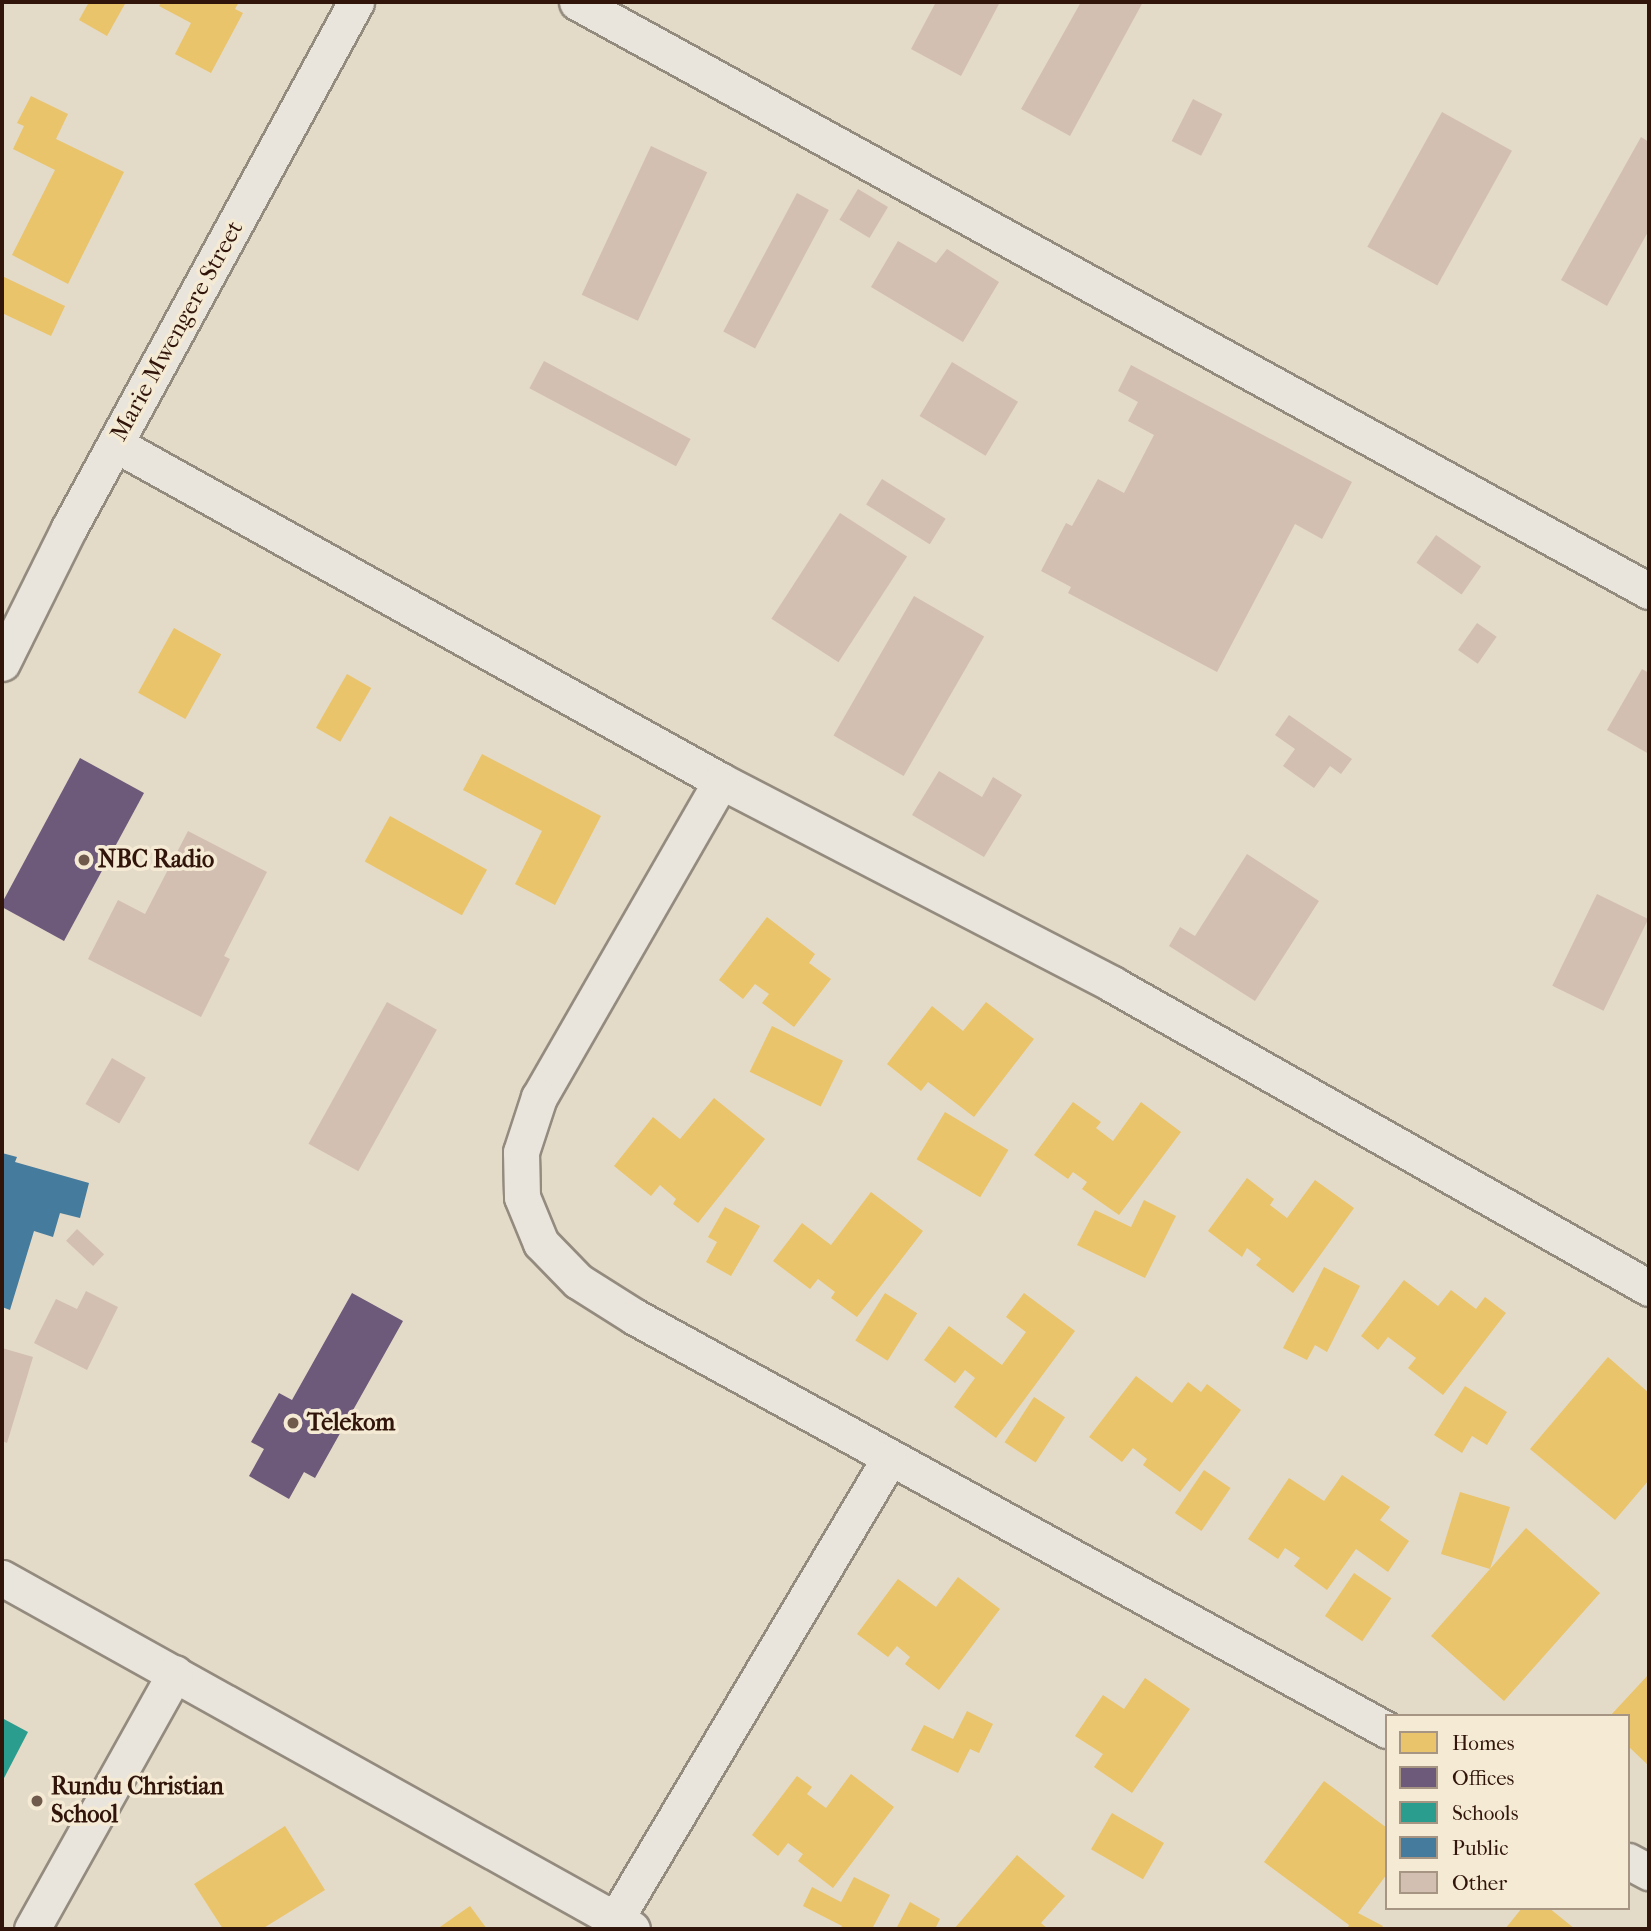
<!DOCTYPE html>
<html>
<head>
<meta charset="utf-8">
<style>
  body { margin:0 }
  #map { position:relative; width:1651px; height:1931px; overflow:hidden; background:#e4dac8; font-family:"IM FELL French Canon",serif }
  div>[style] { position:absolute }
  .homes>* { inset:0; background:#e9c46a; transform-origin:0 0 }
  .offices>* { inset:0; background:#6d597a }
  .schools>* { inset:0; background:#2a9d8f }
  .public>* { inset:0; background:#457b9d }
  .building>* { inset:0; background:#d2bfb1; transform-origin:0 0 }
  .roads { filter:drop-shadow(2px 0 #948b7f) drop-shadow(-2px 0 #948b7f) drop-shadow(0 2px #948b7f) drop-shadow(0 -2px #948b7f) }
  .minor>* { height:35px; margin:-17.5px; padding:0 17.5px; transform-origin:17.5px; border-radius:17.5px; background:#e9e4dc }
  .dots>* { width:19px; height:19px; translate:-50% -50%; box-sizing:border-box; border:4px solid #f5ead4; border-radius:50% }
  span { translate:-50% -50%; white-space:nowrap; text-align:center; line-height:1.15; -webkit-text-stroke:7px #f5ead4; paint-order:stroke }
  .street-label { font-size:24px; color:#31150a }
  .poi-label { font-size:24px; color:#31150a; font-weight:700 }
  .left { translate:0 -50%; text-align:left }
  .frame { position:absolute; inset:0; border:4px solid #31150a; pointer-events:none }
  .legend { position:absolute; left:1385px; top:1714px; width:245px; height:196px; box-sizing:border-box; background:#f5ead4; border:2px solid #a79583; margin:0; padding:9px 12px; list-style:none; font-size:21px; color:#31150a }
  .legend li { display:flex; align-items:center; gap:14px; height:35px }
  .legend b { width:35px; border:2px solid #a79583 }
</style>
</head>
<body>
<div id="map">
  <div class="homes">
    <i style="clip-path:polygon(89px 2px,126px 2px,107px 36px,79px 20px)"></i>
    <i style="clip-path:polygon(162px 2px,239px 2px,235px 9px,243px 13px,211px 73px,175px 54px,191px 23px,159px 6px)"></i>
    <i style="clip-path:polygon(31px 96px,68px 114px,56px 139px,124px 172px,68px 284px,12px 255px,55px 170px,13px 149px,24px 126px,17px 123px)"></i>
    <i style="clip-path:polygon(2px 276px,65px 306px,51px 336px,2px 313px)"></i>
    <i style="left:174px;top:628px;width:54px;height:74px;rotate:29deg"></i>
    <i style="left:347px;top:674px;width:28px;height:62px;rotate:30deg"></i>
    <i style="clip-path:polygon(482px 754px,601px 816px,555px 905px,515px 884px,542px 831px,463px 790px)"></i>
    <i style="left:390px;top:816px;width:111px;height:52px;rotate:29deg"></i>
    <i style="clip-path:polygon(767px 917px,815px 954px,809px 963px,831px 979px,794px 1027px,762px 1003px,769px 994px,755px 984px,743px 999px,719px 980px)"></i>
    <i style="clip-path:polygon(986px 1002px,1034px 1039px,974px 1117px,928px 1082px,921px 1091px,887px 1064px,932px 1006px,963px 1031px)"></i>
    <i style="left:772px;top:1026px;width:79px;height:51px;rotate:26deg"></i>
    <i style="clip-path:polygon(714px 1098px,765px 1139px,698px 1223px,673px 1204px,676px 1199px,660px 1185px,651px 1196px,614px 1166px,653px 1117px,680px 1139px)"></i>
    <i style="clip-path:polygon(1073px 1102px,1101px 1122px,1096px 1128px,1113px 1141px,1141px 1102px,1181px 1132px,1119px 1215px,1082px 1189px,1087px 1182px,1073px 1172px,1068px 1179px,1034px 1155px)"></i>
    <i style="left:945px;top:1112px;width:74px;height:55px;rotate:31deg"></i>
    <i style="clip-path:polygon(1247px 1178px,1274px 1199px,1270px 1205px,1287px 1218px,1315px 1180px,1354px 1208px,1293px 1293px,1256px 1265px,1261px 1259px,1247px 1248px,1242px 1257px,1208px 1231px)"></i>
    <i style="clip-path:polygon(871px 1192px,923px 1231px,857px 1317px,831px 1298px,835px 1292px,818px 1279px,810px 1289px,773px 1261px,802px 1223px,831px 1245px)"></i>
    <i style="clip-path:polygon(1144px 1200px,1176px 1216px,1145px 1278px,1077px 1245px,1095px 1210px,1131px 1227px)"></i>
    <i style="clip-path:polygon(725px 1207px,760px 1226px,731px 1276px,706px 1262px,717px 1242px,708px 1237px)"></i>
    <i style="clip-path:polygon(1324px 1267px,1360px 1286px,1327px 1352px,1315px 1345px,1307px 1360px,1283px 1348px)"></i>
    <i style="clip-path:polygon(1404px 1280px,1438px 1306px,1451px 1290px,1476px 1309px,1485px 1297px,1506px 1313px,1443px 1395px,1408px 1368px,1416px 1358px,1388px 1337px,1378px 1350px,1361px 1336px)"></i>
    <i style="left:885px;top:1293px;width:38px;height:56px;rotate:32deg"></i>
    <i style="clip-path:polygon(1024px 1293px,1075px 1331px,996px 1438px,954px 1407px,975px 1378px,965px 1370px,955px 1383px,924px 1360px,949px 1326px,1002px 1365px,1026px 1332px,1006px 1317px)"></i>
    <i style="clip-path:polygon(1608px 1357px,1649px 1393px,1649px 1480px,1615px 1520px,1530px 1449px)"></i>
    <i style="clip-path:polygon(1136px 1376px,1172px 1403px,1188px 1382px,1201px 1392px,1207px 1384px,1241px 1410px,1180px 1492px,1143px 1465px,1147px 1459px,1133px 1448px,1122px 1462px,1089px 1437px)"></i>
    <i style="clip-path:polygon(1465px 1386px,1507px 1412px,1487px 1445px,1472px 1436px,1462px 1453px,1434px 1435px)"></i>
    <i style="left:1034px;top:1397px;width:37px;height:54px;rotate:33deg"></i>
    <i style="left:1204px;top:1470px;width:32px;height:52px;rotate:34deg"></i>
    <i style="clip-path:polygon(1342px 1475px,1390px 1507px,1380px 1520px,1409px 1541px,1388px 1572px,1356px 1549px,1327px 1590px,1294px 1566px,1300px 1558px,1285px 1548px,1278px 1559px,1248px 1539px,1289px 1478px,1324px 1501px)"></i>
    <i style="clip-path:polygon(1460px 1492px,1510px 1507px,1490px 1569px,1526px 1528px,1600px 1593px,1504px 1701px,1431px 1636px,1490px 1569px,1441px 1554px)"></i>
    <i style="left:1354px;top:1573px;width:45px;height:52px;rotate:34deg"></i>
    <i style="clip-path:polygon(958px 1577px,1000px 1609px,939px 1690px,905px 1664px,910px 1657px,897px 1646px,888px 1657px,857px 1634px,898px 1579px,936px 1607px)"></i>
    <i style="clip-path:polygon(1649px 1674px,1649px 1766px,1628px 1746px,1628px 1716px,1610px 1716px)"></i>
    <i style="clip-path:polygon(1145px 1678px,1190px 1709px,1132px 1793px,1094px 1767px,1103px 1754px,1075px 1736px,1103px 1695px,1124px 1709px)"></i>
    <i style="clip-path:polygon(967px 1711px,993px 1724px,979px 1753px,970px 1749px,958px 1773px,911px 1750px,924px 1725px,953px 1739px)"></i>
    <i style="clip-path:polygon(851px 1774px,894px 1807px,833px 1888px,798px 1861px,803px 1854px,788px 1843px,778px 1856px,752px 1835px,797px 1776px,812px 1787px,807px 1794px,826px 1808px)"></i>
    <i style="clip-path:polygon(1324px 1781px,1387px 1828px,1387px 1874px,1358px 1913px,1383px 1926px,1381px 1929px,1347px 1929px,1349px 1925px,1264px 1862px)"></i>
    <i style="left:1112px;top:1813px;width:60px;height:42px;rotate:30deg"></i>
    <i style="clip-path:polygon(285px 1826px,325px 1890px,262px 1929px,223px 1929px,194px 1884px)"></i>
    <i style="clip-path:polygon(1017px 1855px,1065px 1896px,1041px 1923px,1048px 1929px,954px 1929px)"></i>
    <i style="clip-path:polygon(854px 1877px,890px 1895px,872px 1929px,840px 1929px,842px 1926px,803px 1906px,812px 1887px,841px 1902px)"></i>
    <i style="clip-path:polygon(910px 1902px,940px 1919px,935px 1929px,896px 1929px)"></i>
    <i style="clip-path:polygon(470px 1906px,487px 1929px,437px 1929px)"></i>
    <i style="clip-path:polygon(1522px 1908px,1549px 1908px,1575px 1929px,1505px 1929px)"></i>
  </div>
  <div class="offices">
    <i style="clip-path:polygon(80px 758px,144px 793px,64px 941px,2px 907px,2px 903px)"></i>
    <i style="clip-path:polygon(352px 1293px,403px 1321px,315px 1478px,304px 1472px,289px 1499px,249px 1476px,264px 1449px,251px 1442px,279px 1393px,292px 1400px)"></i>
  </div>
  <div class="schools">
    <i style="clip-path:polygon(2px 1718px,28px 1732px,2px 1782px)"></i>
  </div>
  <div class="public">
    <i style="clip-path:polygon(2px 1153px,17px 1157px,15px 1162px,89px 1183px,80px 1218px,60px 1213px,53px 1237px,34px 1231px,10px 1310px,2px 1307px)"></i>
  </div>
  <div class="building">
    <i style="clip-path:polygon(936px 2px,1000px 2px,961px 76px,911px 49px)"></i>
    <i style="clip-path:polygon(1081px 2px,1143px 2px,1070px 136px,1021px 109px)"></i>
    <i style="left:1193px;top:99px;width:33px;height:47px;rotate:27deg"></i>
    <i style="left:1442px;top:112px;width:80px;height:154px;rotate:29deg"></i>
    <i style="clip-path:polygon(1641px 137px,1649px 142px,1649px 230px,1607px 306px,1561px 280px)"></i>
    <i style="left:651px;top:146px;width:62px;height:164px;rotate:25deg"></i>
    <i style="left:858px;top:189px;width:35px;height:36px;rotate:31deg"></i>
    <i style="left:797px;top:193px;width:36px;height:157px;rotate:28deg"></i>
    <i style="clip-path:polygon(898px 241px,936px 263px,947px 249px,999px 282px,963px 342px,871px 287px)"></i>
    <i style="left:544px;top:361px;width:166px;height:31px;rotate:28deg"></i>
    <i style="left:952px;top:362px;width:77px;height:63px;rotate:31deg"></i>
    <i style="clip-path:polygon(1131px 365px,1352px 482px,1322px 539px,1295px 524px,1217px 672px,1068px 593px,1071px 587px,1041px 571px,1066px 523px,1072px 526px,1098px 479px,1124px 493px,1154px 435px,1128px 421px,1138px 402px,1118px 391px)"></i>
    <i style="left:882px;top:479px;width:75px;height:30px;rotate:32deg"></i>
    <i style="left:840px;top:513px;width:80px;height:126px;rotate:33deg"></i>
    <i style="left:1436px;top:535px;width:55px;height:34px;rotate:35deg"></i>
    <i style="left:914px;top:596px;width:81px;height:161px;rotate:30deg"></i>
    <i style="left:1477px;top:623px;width:24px;height:33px;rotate:35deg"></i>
    <i style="clip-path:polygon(1642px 669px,1649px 673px,1649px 754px,1607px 730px)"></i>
    <i style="clip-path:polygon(1289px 715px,1352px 759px,1341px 774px,1330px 766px,1314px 788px,1283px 766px,1295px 749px,1275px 735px)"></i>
    <i style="clip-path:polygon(939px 771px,982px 797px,993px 777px,1022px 795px,984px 857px,912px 815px)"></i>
    <i style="clip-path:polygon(188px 831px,267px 872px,224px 956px,230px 959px,201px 1017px,88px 959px,118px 900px,145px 914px)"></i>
    <i style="clip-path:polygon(1247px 854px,1319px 901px,1255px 1001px,1169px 946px,1180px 927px,1195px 936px)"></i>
    <i style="left:1597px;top:894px;width:57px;height:102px;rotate:26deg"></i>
    <i style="left:387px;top:1002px;width:57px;height:162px;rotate:29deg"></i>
    <i style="left:112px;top:1058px;width:39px;height:53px;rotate:30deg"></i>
    <i style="left:77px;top:1229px;width:37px;height:16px;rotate:43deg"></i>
    <i style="clip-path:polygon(86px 1291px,118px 1307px,87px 1370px,34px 1343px,56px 1299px,77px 1309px)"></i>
    <i style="clip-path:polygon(2px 1348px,33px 1357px,7px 1443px,2px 1441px)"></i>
  </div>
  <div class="roads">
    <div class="minor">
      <i style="left:577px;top:2px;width:1223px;rotate:28.79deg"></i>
      <i style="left:115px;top:444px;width:693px;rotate:29.08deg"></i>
      <i style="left:721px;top:781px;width:441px;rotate:27.4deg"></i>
      <i style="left:1112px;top:984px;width:617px;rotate:29.51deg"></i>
      <i style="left:2px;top:663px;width:151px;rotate:-63.6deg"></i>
      <i style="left:69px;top:528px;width:599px;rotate:-61.38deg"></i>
      <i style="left:721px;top:781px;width:365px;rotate:119.9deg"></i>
      <i style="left:539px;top:1097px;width:58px;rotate:108.1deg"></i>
      <i style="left:521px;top:1152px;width:45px;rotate:88.7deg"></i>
      <i style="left:522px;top:1197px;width:50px;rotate:67.6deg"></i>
      <i style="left:541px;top:1243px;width:53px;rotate:45.8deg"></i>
      <i style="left:578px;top:1281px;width:67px;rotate:32.3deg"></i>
      <i style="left:635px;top:1317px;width:858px;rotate:28.78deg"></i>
      <i style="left:2px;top:1578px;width:721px;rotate:29.12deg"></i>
      <i style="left:1628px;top:1861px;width:24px;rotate:28deg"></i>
      <i style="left:615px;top:1920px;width:536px;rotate:-59.27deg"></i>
      <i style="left:32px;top:1929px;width:293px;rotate:-60.8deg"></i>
    </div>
  </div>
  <div class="dots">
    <i style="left:84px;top:860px;background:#705a4c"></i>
    <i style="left:293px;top:1423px;background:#705a4c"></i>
    <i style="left:37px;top:1801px;background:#705a4c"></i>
  </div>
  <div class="street-label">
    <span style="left:177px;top:331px;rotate:-61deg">Marie Mwengere Street</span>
  </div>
  <div class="poi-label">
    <span class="left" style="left:98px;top:860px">NBC Radio</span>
    <span class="left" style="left:307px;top:1423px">Telekom</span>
    <span class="left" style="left:51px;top:1801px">Rundu Christian<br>School</span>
  </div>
  <div class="frame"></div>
  <ul class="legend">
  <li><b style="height:19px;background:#e9c46a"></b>Homes</li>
  <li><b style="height:19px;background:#6d597a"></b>Offices</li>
  <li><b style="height:19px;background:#2a9d8f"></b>Schools</li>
  <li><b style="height:19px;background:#457b9d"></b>Public</li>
  <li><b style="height:19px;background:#d2bfb1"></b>Other</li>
  </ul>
</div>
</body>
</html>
